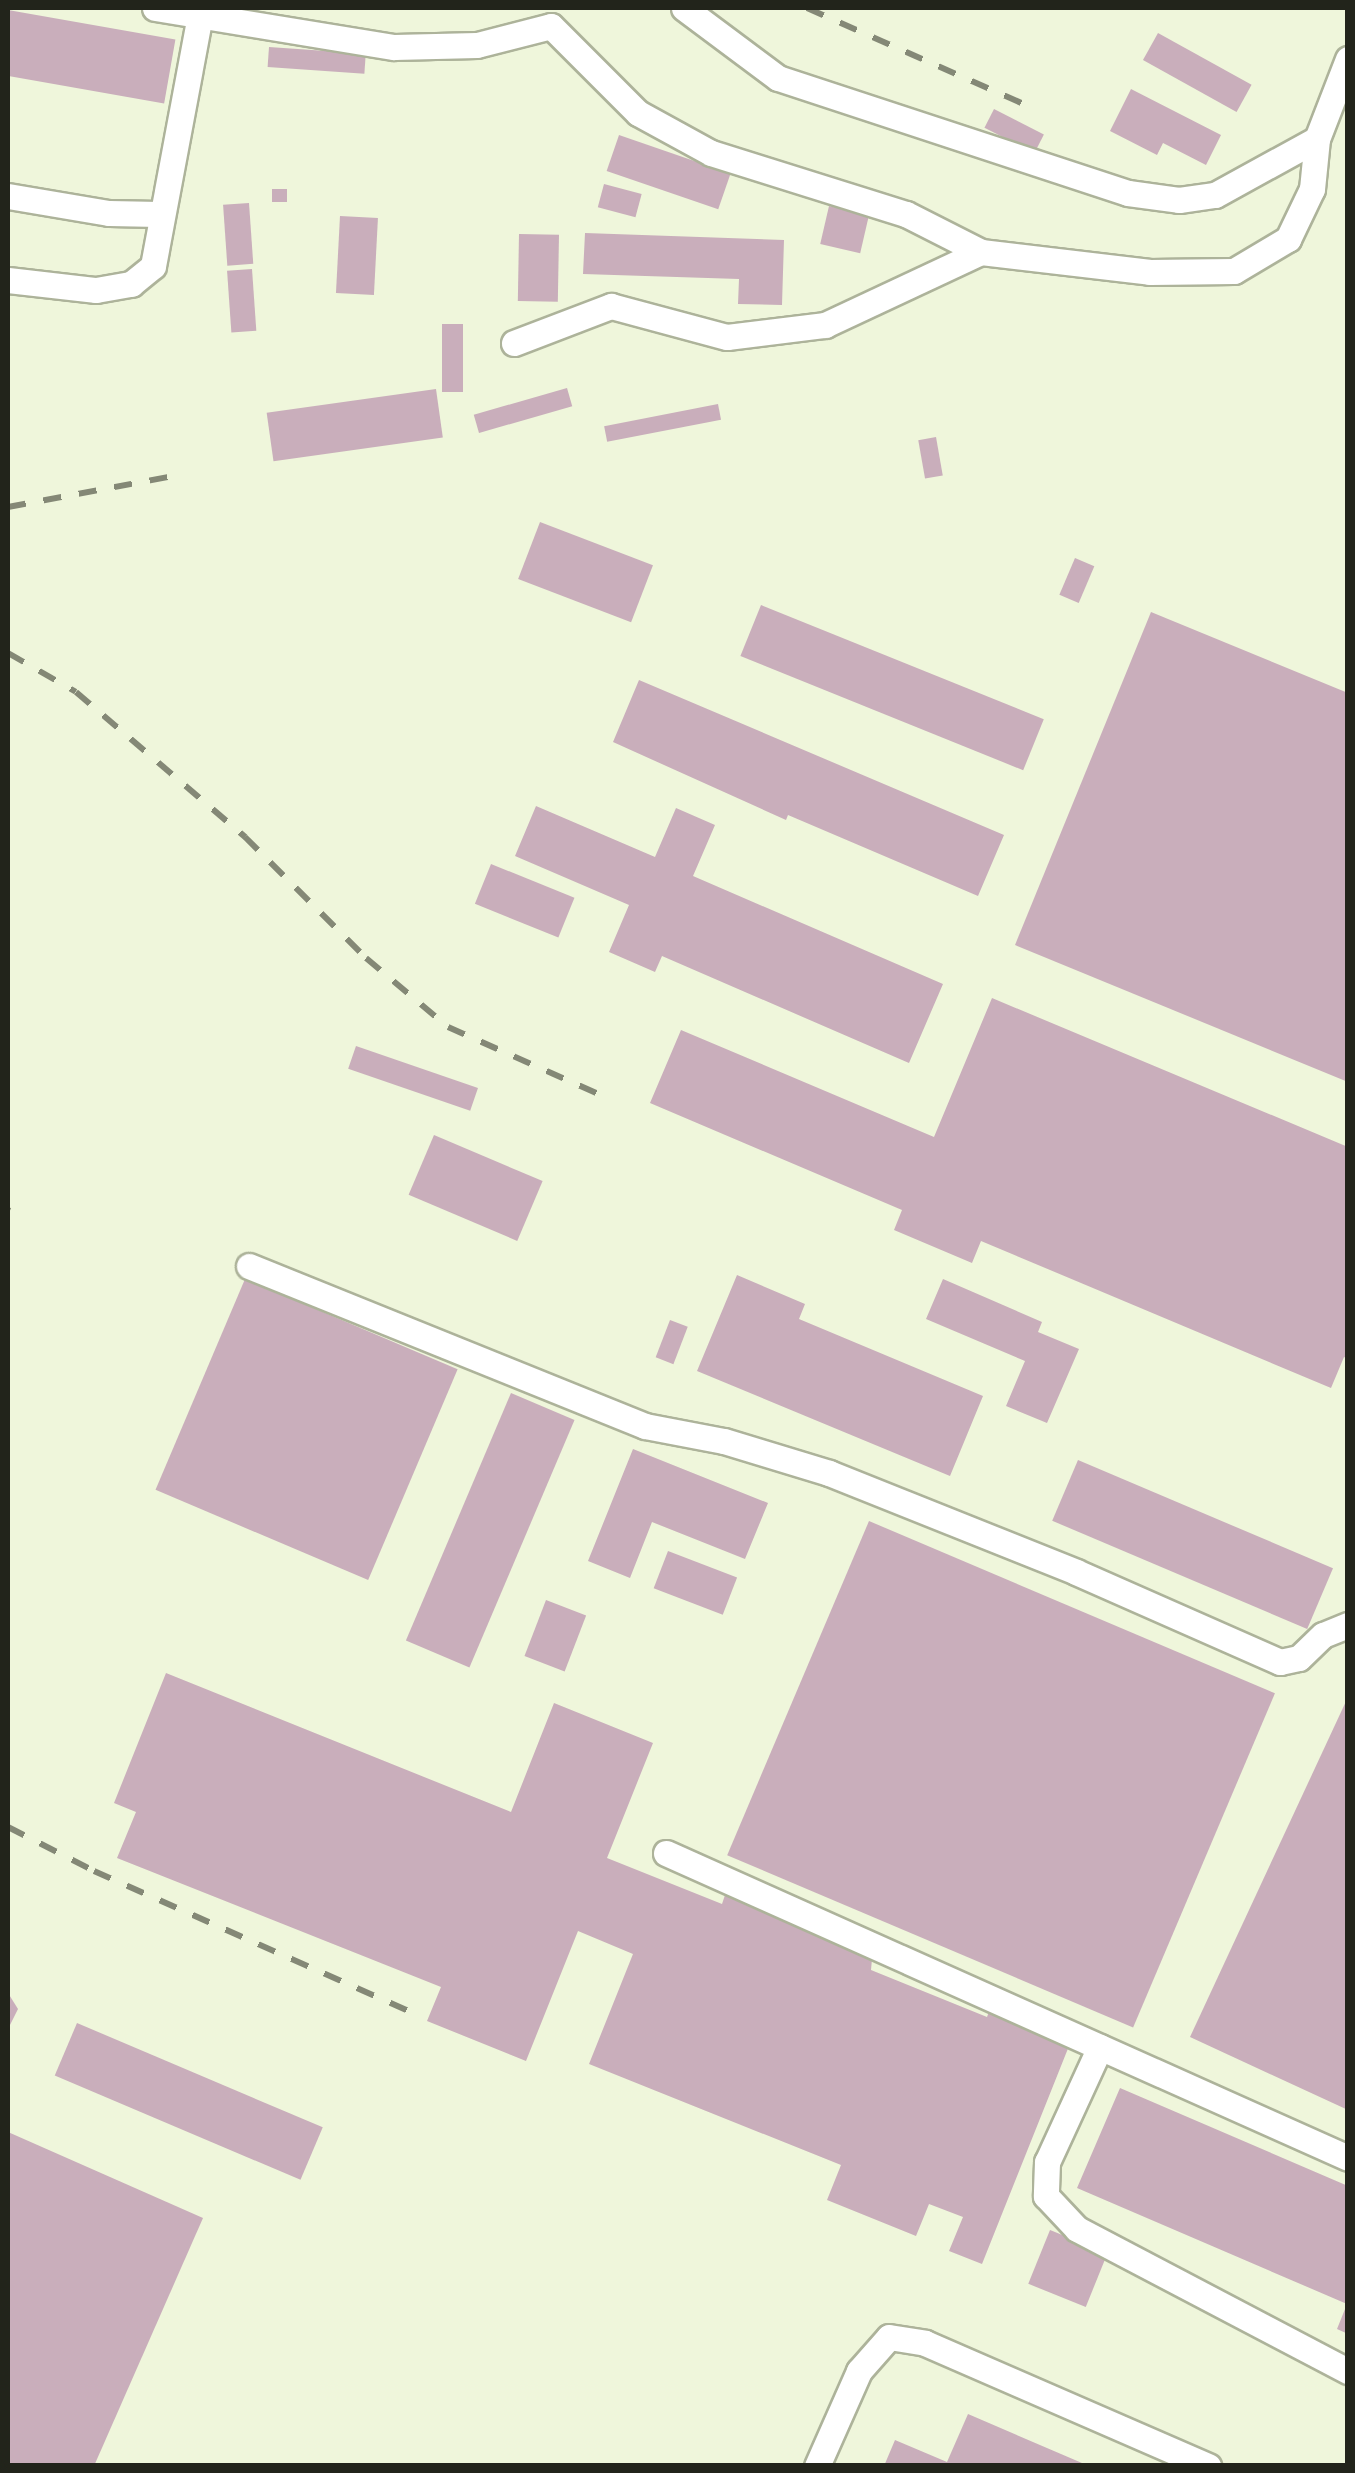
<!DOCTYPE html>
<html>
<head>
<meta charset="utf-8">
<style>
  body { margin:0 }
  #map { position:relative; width:1355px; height:2473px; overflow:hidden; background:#eff6db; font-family:"Playfair Display",serif }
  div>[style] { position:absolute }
  .building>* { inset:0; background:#c9aebb; transform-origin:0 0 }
  .roads { filter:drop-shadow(2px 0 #adb39a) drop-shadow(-2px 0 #adb39a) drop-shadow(0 2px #adb39a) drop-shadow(0 -2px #adb39a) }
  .minor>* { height:25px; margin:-12.5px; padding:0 12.5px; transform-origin:12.5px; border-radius:12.5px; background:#fff }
  .rail>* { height:6px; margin-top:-3px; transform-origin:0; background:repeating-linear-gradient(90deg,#848876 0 18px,transparent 0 36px) }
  span { translate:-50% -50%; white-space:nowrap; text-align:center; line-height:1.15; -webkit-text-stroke:9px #fff; paint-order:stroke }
  .frame { position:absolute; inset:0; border:10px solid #22241b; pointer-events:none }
</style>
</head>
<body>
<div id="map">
  <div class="building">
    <i style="left:8px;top:10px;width:170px;height:65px;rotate:10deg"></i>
    <i style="left:1158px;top:33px;width:107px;height:31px;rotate:29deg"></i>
    <i style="left:269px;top:47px;width:97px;height:20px;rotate:4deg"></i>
    <i style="clip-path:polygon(1131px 89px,1221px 135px,1206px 165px,1163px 143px,1157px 155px,1110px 131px)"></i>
    <i style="left:994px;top:109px;width:56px;height:21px;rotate:27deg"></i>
    <i style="left:619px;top:135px;width:118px;height:38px;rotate:19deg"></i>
    <i style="left:604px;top:184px;width:39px;height:24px;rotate:15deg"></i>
    <i style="left:272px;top:189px;width:15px;height:13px"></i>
    <i style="left:249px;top:203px;width:61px;height:26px;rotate:86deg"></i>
    <i style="left:829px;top:206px;width:41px;height:39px;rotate:13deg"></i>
    <i style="left:340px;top:216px;width:38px;height:77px;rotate:3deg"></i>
    <i style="clip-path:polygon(585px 233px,784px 240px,782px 305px,738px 304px,739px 279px,583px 274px)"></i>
    <i style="left:519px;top:234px;width:40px;height:67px;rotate:1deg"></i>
    <i style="left:252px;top:269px;width:62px;height:25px;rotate:86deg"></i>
    <i style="left:442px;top:324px;width:21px;height:68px"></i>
    <i style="left:567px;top:388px;width:19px;height:97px;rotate:74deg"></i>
    <i style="left:436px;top:389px;width:49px;height:171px;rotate:82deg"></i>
    <i style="left:718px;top:404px;width:16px;height:116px;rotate:79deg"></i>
    <i style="left:936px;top:437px;width:39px;height:18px;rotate:80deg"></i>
    <i style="left:540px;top:522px;width:121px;height:61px;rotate:21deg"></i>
    <i style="left:1075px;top:558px;width:21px;height:40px;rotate:23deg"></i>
    <i style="left:761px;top:605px;width:305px;height:55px;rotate:22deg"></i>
    <i style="clip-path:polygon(1151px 612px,1348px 693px,1348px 1082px,1015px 945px)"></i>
    <i style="clip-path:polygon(639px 680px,1004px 835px,978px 896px,788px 815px,786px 820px,613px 742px)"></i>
    <i style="clip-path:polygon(536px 806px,655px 857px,676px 808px,715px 825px,693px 876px,943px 984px,909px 1063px,662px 956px,655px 972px,609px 952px,629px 905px,515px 856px)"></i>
    <i style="left:491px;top:864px;width:90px;height:43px;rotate:22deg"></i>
    <i style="clip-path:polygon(992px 998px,1348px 1147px,1348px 1359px,1344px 1357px,1331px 1388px,981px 1241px,972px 1263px,894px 1230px,902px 1210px,650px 1103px,681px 1030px,934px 1137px)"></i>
    <i style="left:356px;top:1046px;width:129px;height:24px;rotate:19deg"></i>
    <i style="left:434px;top:1135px;width:118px;height:65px;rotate:23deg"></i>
    <i style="clip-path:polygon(737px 1275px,805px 1304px,799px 1319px,983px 1396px,950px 1476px,697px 1371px)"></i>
    <i style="left:245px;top:1279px;width:231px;height:229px;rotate:23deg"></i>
    <i style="clip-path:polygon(943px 1279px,1042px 1322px,1038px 1332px,1079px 1349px,1047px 1423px,1006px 1406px,1025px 1361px,926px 1319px)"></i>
    <i style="left:670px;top:1320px;width:19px;height:40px;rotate:21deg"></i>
    <i style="left:511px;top:1393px;width:69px;height:269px;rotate:23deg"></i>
    <i style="clip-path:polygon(633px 1449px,768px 1503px,745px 1559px,652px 1522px,630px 1578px,588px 1561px)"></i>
    <i style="left:1078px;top:1460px;width:277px;height:66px;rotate:23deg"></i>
    <i style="left:869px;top:1521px;width:441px;height:363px;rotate:23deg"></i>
    <i style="left:668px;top:1551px;width:74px;height:40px;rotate:21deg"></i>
    <i style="left:546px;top:1600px;width:43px;height:60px;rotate:21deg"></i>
    <i style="clip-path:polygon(166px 1673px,511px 1812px,554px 1703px,653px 1743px,607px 1858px,722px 1904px,725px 1895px,872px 1959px,871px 1970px,987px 2017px,990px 2009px,1071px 2041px,982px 2264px,949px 2251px,963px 2217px,929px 2204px,916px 2236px,827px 2200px,841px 2165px,589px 2064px,633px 1954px,578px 1931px,526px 2061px,427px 2021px,441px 1987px,117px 1858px,136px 1812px,114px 1803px)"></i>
    <i style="clip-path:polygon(1348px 1697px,1348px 2110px,1190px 2037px)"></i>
    <i style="clip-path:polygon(8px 1993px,18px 2009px,8px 2029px)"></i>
    <i style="left:77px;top:2023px;width:267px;height:57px;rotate:23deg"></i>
    <i style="clip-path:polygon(1120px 2088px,1348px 2186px,1348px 2334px,1337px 2329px,1347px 2304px,1077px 2188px)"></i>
    <i style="clip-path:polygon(8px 2132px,203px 2218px,94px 2466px,8px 2466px)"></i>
    <i style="left:1050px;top:2230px;width:62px;height:58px;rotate:22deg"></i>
    <i style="clip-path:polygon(968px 2414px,1089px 2466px,884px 2466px,895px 2440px,947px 2462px)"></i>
  </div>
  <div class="roads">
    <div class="minor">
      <i style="left:155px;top:8px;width:242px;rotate:9.3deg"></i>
      <i style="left:394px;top:47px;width:83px;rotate:-1.4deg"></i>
      <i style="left:477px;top:45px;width:76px;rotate:-14.4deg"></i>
      <i style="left:551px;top:26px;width:123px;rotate:45deg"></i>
      <i style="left:638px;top:113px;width:83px;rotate:28.7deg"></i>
      <i style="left:711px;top:153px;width:204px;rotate:17.4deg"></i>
      <i style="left:906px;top:214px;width:84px;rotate:26.9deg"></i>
      <i style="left:981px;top:252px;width:170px;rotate:6.7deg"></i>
      <i style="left:1150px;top:272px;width:84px;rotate:-0.7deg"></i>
      <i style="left:1234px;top:271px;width:63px;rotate:-30.7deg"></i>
      <i style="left:1288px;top:239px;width:55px;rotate:-64.4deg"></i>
      <i style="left:1312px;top:189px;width:50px;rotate:-84.3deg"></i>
      <i style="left:1317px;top:139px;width:86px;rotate:-68.8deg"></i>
      <i style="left:684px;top:8px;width:117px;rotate:36.7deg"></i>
      <i style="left:778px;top:78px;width:368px;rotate:18.2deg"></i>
      <i style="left:1128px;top:193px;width:51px;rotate:7.8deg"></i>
      <i style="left:1179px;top:200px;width:36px;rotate:-8deg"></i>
      <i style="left:1215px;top:195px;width:116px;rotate:-28.8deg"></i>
      <i style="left:8px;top:196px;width:102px;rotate:9.6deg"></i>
      <i style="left:109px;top:213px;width:50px;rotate:1.1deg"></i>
      <i style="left:8px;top:280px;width:89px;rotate:6.5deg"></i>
      <i style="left:96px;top:290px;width:36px;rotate:-10deg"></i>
      <i style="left:131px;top:284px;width:28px;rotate:-39deg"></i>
      <i style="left:153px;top:266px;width:255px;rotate:-79.4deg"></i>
      <i style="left:514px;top:343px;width:104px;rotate:-20.9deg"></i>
      <i style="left:611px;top:306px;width:120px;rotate:15deg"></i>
      <i style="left:727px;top:337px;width:99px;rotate:-7deg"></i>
      <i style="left:825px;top:325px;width:172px;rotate:-25.1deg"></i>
      <i style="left:249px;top:1266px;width:427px;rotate:22deg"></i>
      <i style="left:645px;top:1426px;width:80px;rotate:10.8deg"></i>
      <i style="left:724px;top:1441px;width:110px;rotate:16.9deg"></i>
      <i style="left:829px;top:1473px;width:266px;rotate:21.8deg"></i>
      <i style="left:1076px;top:1572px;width:223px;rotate:23.8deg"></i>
      <i style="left:1280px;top:1662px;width:19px;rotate:-12deg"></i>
      <i style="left:1299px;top:1658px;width:33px;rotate:-44deg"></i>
      <i style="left:1323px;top:1635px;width:27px;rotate:-22deg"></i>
      <i style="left:666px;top:1853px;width:747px;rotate:24.09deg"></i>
      <i style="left:1100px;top:2047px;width:127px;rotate:114.7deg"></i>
      <i style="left:1047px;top:2162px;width:34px;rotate:92deg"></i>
      <i style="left:1046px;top:2196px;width:45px;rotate:46.8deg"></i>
      <i style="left:1077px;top:2229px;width:306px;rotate:27.7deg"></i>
      <i style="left:817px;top:2466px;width:104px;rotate:-66.1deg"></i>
      <i style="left:859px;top:2371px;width:45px;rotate:-48.6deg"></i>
      <i style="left:889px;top:2337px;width:36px;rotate:9deg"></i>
      <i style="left:925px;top:2343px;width:309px;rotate:23.5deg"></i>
    </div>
  </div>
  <div class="rail">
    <i style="left:807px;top:8px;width:249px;rotate:23.9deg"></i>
    <i style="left:8px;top:507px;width:169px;rotate:-10.6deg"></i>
    <i style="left:8px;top:653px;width:78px;rotate:29.8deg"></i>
    <i style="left:76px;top:692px;width:223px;rotate:40.6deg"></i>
    <i style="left:245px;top:837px;width:171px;rotate:45deg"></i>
    <i style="left:366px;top:958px;width:107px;rotate:40.1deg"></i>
    <i style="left:448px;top:1027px;width:177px;rotate:24deg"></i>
    <i style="left:8px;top:1210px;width:2px;rotate:27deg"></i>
    <i style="left:8px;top:1827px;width:97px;rotate:27.1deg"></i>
    <i style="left:94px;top:1871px;width:345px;rotate:24deg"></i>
  </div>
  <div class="frame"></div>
</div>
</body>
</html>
